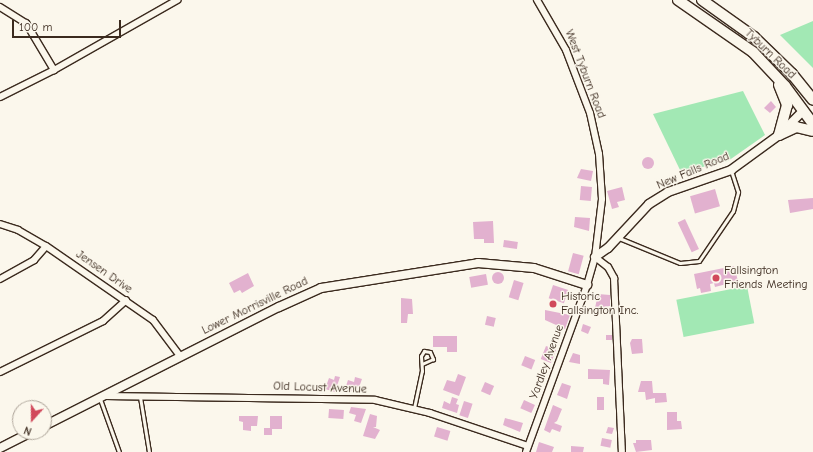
<!DOCTYPE html>
<html>
<head>
<meta charset="utf-8">
<style>
  body { margin:0 }
  #map { position:relative; width:813px; height:452px; overflow:hidden; background:#fbf7ec; font-family:"Comic Neue",sans-serif }
  div>[style] { position:absolute }
  .green>* { inset:0; background:#a2e8b4; transform-origin:0 0 }
  .building>* { inset:0; background:#e2b1cf; transform-origin:0 0 }
  .round { border-radius:50% }
  .roads { filter:drop-shadow(1px 0 #3b2a1e) drop-shadow(-1px 0 #3b2a1e) drop-shadow(0 1px #3b2a1e) drop-shadow(0 -1px #3b2a1e) }
  .service>* { height:3px; margin:-1.5px; padding:0 1.5px; transform-origin:1.5px; border-radius:1.5px; background:#fbf7ec }
  .minor>* { height:6px; margin:-3px; padding:0 3px; transform-origin:3px; border-radius:3px; background:#fbf7ec }
  .tertiary>* { height:8px; margin:-4px; padding:0 4px; transform-origin:4px; border-radius:4px; background:#fbf7ec }
  .primary>* { height:10px; margin:-5px; padding:0 5px; transform-origin:5px; border-radius:5px; background:#fbf7ec }
  .dots>* { width:11px; height:11px; translate:-50% -50%; box-sizing:border-box; border:2px solid #fbf7ec; border-radius:50% }
  span { translate:-50% -50%; white-space:nowrap; text-align:center; line-height:1.15; -webkit-text-stroke:3px #fbf7ec; paint-order:stroke }
  .street-label { font-size:12px; color:#3b2a1e }
  .poi-label { font-size:12px; color:#3b2a1e }
  .left { translate:0 -50%; text-align:left }
  .north { position:absolute; left:12px; top:400px; width:40px; height:40px; box-sizing:border-box; background:#fbf7ec; border:1px solid #aea59a; border-radius:50%; rotate:201deg; font-size:11px; font-weight:700; line-height:16px; text-align:center; color:#3b2a1e }
  .north::after { content:''; display:block; margin:auto; width:14px; height:18px; background:#d1495b; clip-path:polygon(50% 0,100% 100%,50% 72%,0 100%) }
  .scale { position:absolute; left:12px; top:20px; width:109px; height:18px; box-sizing:border-box; border:2px solid #3b2a1e; border-top:0; padding-left:5px; font-size:12px; line-height:14px; white-space:nowrap; color:#3b2a1e; -webkit-text-stroke:3px #fbf7ec; paint-order:stroke }
</style>
</head>
<body>
<div id="map">
  <div class="green">
    <i style="clip-path:polygon(813px 21px,813px 68px,780px 35px)"></i>
    <i style="clip-path:polygon(743px 91px,765px 135px,728px 161px,681px 172px,653px 114px)"></i>
    <i style="left:747px;top:286px;width:38px;height:72px;rotate:79deg"></i>
  </div>
  <div class="building">
    <i style="clip-path:polygon(771px 101px,776px 107px,770px 113px,764px 108px)"></i>
    <i class="round" style="left:642px;top:157px;width:12px;height:12px"></i>
    <i style="clip-path:polygon(581px 169px,593px 171px,591px 181px,577px 178px)"></i>
    <i style="left:581px;top:186px;width:11px;height:14px;rotate:5deg"></i>
    <i style="clip-path:polygon(622px 187px,625px 200px,617px 202px,619px 207px,612px 209px,607px 191px)"></i>
    <i style="left:715px;top:189px;width:18px;height:26px;rotate:74deg"></i>
    <i style="clip-path:polygon(813px 198px,813px 209px,790px 213px,788px 200px)"></i>
    <i style="clip-path:polygon(575px 217px,590px 218px,589px 231px,574px 227px)"></i>
    <i style="left:685px;top:219px;width:33px;height:8px;rotate:65deg"></i>
    <i style="clip-path:polygon(493px 221px,494px 243px,484px 243px,484px 239px,474px 239px,473px 222px)"></i>
    <i style="left:504px;top:240px;width:14px;height:7px;rotate:8deg"></i>
    <i style="left:573px;top:253px;width:11px;height:19px;rotate:15deg"></i>
    <i style="clip-path:polygon(734px 266px,738px 281px,715px 287px,714px 283px,710px 284px,711px 291px,701px 293px,700px 288px,697px 289px,694px 274px)"></i>
    <i class="round" style="left:492px;top:272px;width:12px;height:12px"></i>
    <i style="clip-path:polygon(248px 273px,254px 286px,242px 293px,240px 290px,234px 293px,229px 283px)"></i>
    <i style="left:486px;top:274px;width:11px;height:17px;rotate:80deg"></i>
    <i style="left:514px;top:280px;width:10px;height:18px;rotate:17deg"></i>
    <i style="left:553px;top:285px;width:16px;height:14px;rotate:18deg"></i>
    <i style="clip-path:polygon(598px 294px,610px 295px,610px 306px,595px 308px)"></i>
    <i style="clip-path:polygon(401px 298px,412px 299px,413px 314px,408px 314px,407px 323px,401px 323px)"></i>
    <i style="clip-path:polygon(545px 310px,570px 315px,565px 329px,545px 320px)"></i>
    <i style="left:487px;top:316px;width:9px;height:9px;rotate:13deg"></i>
    <i style="clip-path:polygon(583px 324px,591px 327px,588px 334px,581px 331px)"></i>
    <i style="left:606px;top:335px;width:6px;height:5px"></i>
    <i style="clip-path:polygon(433px 336px,457px 336px,457px 352px,447px 352px,447px 347px,433px 347px)"></i>
    <i style="clip-path:polygon(632px 339px,642px 339px,643px 353px,632px 354px,630px 343px)"></i>
    <i style="left:546px;top:346px;width:11px;height:14px;rotate:22deg"></i>
    <i style="clip-path:polygon(573px 353px,580px 355px,580px 364px,569px 362px)"></i>
    <i style="left:525px;top:356px;width:11px;height:10px;rotate:22deg"></i>
    <i style="clip-path:polygon(588px 369px,610px 370px,609px 385px,603px 384px,603px 379px,588px 379px)"></i>
    <i style="clip-path:polygon(458px 374px,466px 377px,459px 396px,443px 390px,447px 380px,455px 382px)"></i>
    <i style="clip-path:polygon(335px 376px,340px 377px,335px 392px,325px 389px,329px 378px,334px 380px)"></i>
    <i style="clip-path:polygon(355px 377px,362px 379px,357px 393px,345px 389px,348px 380px,354px 382px)"></i>
    <i style="clip-path:polygon(641px 381px,652px 381px,653px 393px,666px 393px,667px 402px,655px 403px,655px 398px,646px 400px,645px 392px,638px 392px)"></i>
    <i style="left:485px;top:382px;width:10px;height:10px;rotate:24deg"></i>
    <i style="clip-path:polygon(562px 383px,571px 386px,567px 399px,557px 395px)"></i>
    <i style="clip-path:polygon(452px 397px,458px 399px,456px 404px,459px 405px,457px 413px,442px 408px,444px 401px,450px 404px)"></i>
    <i style="left:597px;top:397px;width:7px;height:13px"></i>
    <i style="left:524px;top:400px;width:12px;height:9px;rotate:24deg"></i>
    <i style="left:464px;top:401px;width:9px;height:15px;rotate:18deg"></i>
    <i style="clip-path:polygon(553px 405px,562px 409px,557px 421px,554px 423px,562px 426px,560px 432px,552px 429px,550px 433px,544px 430px)"></i>
    <i style="clip-path:polygon(351px 407px,366px 409px,361px 423px,354px 421px,356px 415px,349px 413px)"></i>
    <i style="left:329px;top:409px;width:15px;height:9px;rotate:4deg"></i>
    <i style="clip-path:polygon(667px 412px,677px 412px,677px 421px,681px 421px,682px 429px,667px 430px)"></i>
    <i style="clip-path:polygon(370px 414px,377px 416px,376px 427px,373px 427px,380px 430px,375px 439px,363px 436px)"></i>
    <i style="clip-path:polygon(239px 416px,258px 416px,257px 426px,251px 426px,251px 431px,243px 430px,243px 422px,239px 421px)"></i>
    <i style="clip-path:polygon(270px 416px,282px 416px,282px 429px,272px 429px,272px 435px,264px 435px,264px 428px,270px 428px)"></i>
    <i style="clip-path:polygon(505px 418px,523px 423px,520px 432px,503px 425px)"></i>
    <i style="left:437px;top:427px;width:14px;height:10px;rotate:17deg"></i>
    <i style="clip-path:polygon(608px 427px,614px 428px,612px 434px,606px 433px)"></i>
    <i style="left:602px;top:438px;width:10px;height:8px;rotate:11deg"></i>
    <i style="clip-path:polygon(636px 440px,651px 440px,652px 450px,636px 452px,633px 443px,636px 443px)"></i>
    <i style="clip-path:polygon(539px 442px,554px 447px,552px 452px,536px 452px)"></i>
    <i style="clip-path:polygon(571px 446px,584px 447px,583px 452px,571px 452px)"></i>
  </div>
  <div class="roads">
    <div class="service">
      <i style="left:619px;top:238px;width:66px;rotate:22.3deg"></i>
      <i style="left:680px;top:263px;width:19px;rotate:-6deg"></i>
      <i style="left:699px;top:261px;width:60px;rotate:-55.8deg"></i>
      <i style="left:733px;top:211px;width:20px;rotate:-75deg"></i>
      <i style="left:738px;top:192px;width:23px;rotate:-108deg"></i>
      <i style="left:140px;top:397px;width:56px;rotate:80.7deg"></i>
      <i style="left:100px;top:399px;width:56px;rotate:70.3deg"></i>
      <i style="left:414px;top:408px;width:38px;rotate:-78deg"></i>
      <i style="left:422px;top:371px;width:15px;rotate:-94deg"></i>
      <i style="left:421px;top:356px;width:6px;rotate:-59deg"></i>
      <i style="left:424px;top:351px;width:6px;rotate:9deg"></i>
      <i style="left:430px;top:352px;width:8px;rotate:67deg"></i>
      <i style="left:433px;top:359px;width:12px;rotate:156deg"></i>
    </div>
    <div class="minor">
      <i style="left:0;top:7px;width:31px;rotate:32deg"></i>
      <i style="left:26px;top:23px;width:55px;rotate:59.2deg"></i>
      <i style="left:0;top:97px;width:60px;rotate:-26.6deg"></i>
      <i style="left:54px;top:70px;width:142px;rotate:-29.6deg"></i>
      <i style="left:0;top:224px;width:19px;rotate:18deg"></i>
      <i style="left:18px;top:230px;width:32px;rotate:30deg"></i>
      <i style="left:46px;top:246px;width:130px;rotate:34.7deg"></i>
      <i style="left:153px;top:320px;width:45px;rotate:53.1deg"></i>
      <i style="left:595px;top:257px;width:16px;rotate:38deg"></i>
      <i style="left:608px;top:267px;width:13px;rotate:61deg"></i>
      <i style="left:614px;top:278px;width:174px;rotate:87.4deg"></i>
      <i style="left:0;top:279px;width:39px;rotate:-29deg"></i>
      <i style="left:34px;top:260px;width:18px;rotate:-49deg"></i>
      <i style="left:0;top:372px;width:115px;rotate:-26.3deg"></i>
      <i style="left:103px;top:321px;width:31px;rotate:-42deg"></i>
      <i style="left:105px;top:396px;width:270px;rotate:0.8deg"></i>
      <i style="left:375px;top:400px;width:57px;rotate:13.3deg"></i>
      <i style="left:430px;top:413px;width:103px;rotate:18.6deg"></i>
      <i style="left:526px;top:452px;width:178px;rotate:-69.9deg"></i>
      <i style="left:587px;top:285px;width:29px;rotate:-74deg"></i>
      <i style="left:595px;top:257px;width:58px;rotate:-83.1deg"></i>
      <i style="left:602px;top:199px;width:45px;rotate:-93.8deg"></i>
      <i style="left:599px;top:154px;width:42px;rotate:-102.4deg"></i>
      <i style="left:590px;top:113px;width:67px;rotate:-110.9deg"></i>
      <i style="left:566px;top:50px;width:58px;rotate:-120.1deg"></i>
    </div>
    <div class="tertiary">
      <i style="left:595px;top:257px;width:16px;rotate:-35deg"></i>
      <i style="left:608px;top:248px;width:60px;rotate:-47deg"></i>
      <i style="left:649px;top:204px;width:22px;rotate:-32deg"></i>
      <i style="left:668px;top:192px;width:67px;rotate:-19.2deg"></i>
      <i style="left:731px;top:170px;width:59px;rotate:-36.1deg"></i>
      <i style="left:779px;top:135px;width:35px;rotate:-45deg"></i>
      <i style="left:44px;top:426px;width:263px;rotate:-26.9deg"></i>
      <i style="left:279px;top:307px;width:46px;rotate:-24.3deg"></i>
      <i style="left:321px;top:288px;width:159px;rotate:-9deg"></i>
      <i style="left:478px;top:263px;width:56px;rotate:5.1deg"></i>
      <i style="left:534px;top:268px;width:56px;rotate:17.8deg"></i>
      <i style="left:0;top:448px;width:35px;rotate:-27deg"></i>
    </div>
    <div class="primary">
      <i style="left:678px;top:0;width:91px;rotate:34.7deg"></i>
      <i style="left:753px;top:52px;width:47px;rotate:46.7deg"></i>
      <i style="left:785px;top:86px;width:47px;rotate:53.6deg"></i>
      <i style="left:702px;top:0;width:64px;rotate:35.4deg"></i>
      <i style="left:754px;top:37px;width:53px;rotate:44.2deg"></i>
      <i style="left:792px;top:74px;width:33px;rotate:51deg"></i>
      <i style="left:779px;top:85px;width:22px;rotate:68deg"></i>
      <i style="left:787px;top:105px;width:31px;rotate:105deg"></i>
      <i style="left:779px;top:135px;width:19px;rotate:-25deg"></i>
      <i style="left:796px;top:127px;width:17px;rotate:13deg"></i>
    </div>
  </div>
  <div class="dots">
    <i style="left:716px;top:278px;background:#d1495b"></i>
    <i style="left:553px;top:304px;background:#d1495b"></i>
  </div>
  <div class="street-label">
    <span style="left:770px;top:54px;rotate:44deg">Tyburn Road</span>
    <span style="left:585px;top:74px;rotate:69deg">West Tyburn Road</span>
    <span style="left:693px;top:171px;rotate:-23deg">New Falls Road</span>
    <span style="left:104px;top:272px;rotate:35deg">Jensen Drive</span>
    <span style="left:255px;top:306px;rotate:-26deg">Lower Morrisville Road</span>
    <span style="left:547px;top:362px;rotate:-70deg">Yardley Avenue</span>
    <span style="left:320px;top:388px;rotate:2deg">Old Locust Avenue</span>
  </div>
  <div class="poi-label">
    <span class="left" style="left:724px;top:278px">Fallsington<br>Friends Meeting</span>
    <span class="left" style="left:561px;top:304px">Historic<br>Fallsington Inc.</span>
  </div>
  <div class="north">N</div>
  <div class="scale">100 m</div>
</div>
</body>
</html>
